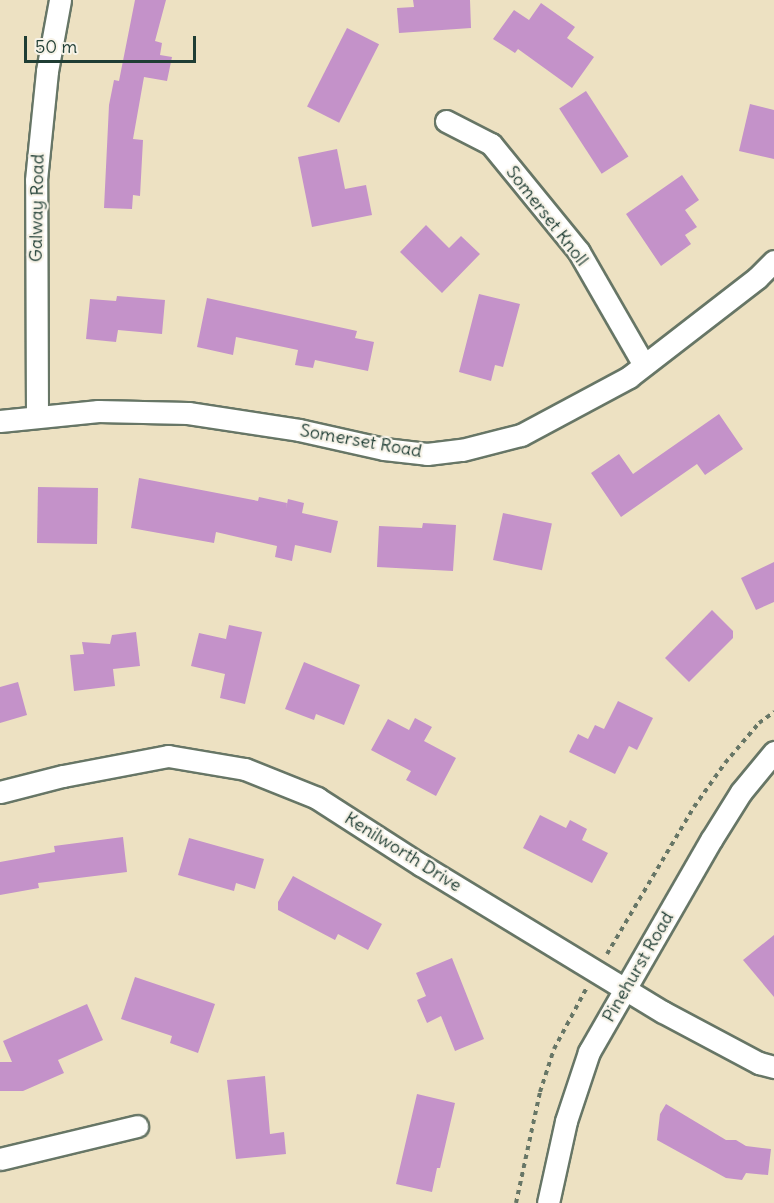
<!DOCTYPE html>
<html>
<head>
<meta charset="utf-8">
<style>
  body { margin:0 }
  #map { position:relative; width:774px; height:1203px; overflow:hidden; background:#ede1c2; font-family:Delius,sans-serif }
  div>[style] { position:absolute }
  .building>* { inset:0; background:#c492c9; transform-origin:0 0 }
  .path>* { height:4px; margin-top:-2px; transform-origin:0; background:repeating-linear-gradient(90deg,#677666 0 4.5px,transparent 0 9px) }
  .roads { filter:drop-shadow(2px 0 #677666) drop-shadow(-2px 0 #677666) drop-shadow(0 2px #677666) drop-shadow(0 -2px #677666) }
  .street>* { height:21px; margin:-10.5px; padding:0 10.5px; transform-origin:10.5px; border-radius:10.5px; background:#fff }
  span { translate:-50% -50%; white-space:nowrap; text-align:center; line-height:1.15; -webkit-text-stroke:4.5px #f7f3e8; paint-order:stroke }
  .street-label { font-size:18px; color:#1f3d34 }
  .scale { position:absolute; left:24px; top:36px; width:172px; height:27px; box-sizing:border-box; border:3px solid #1f3d34; border-top:0; padding-left:8px; font-size:18px; line-height:21px; white-space:nowrap; color:#1f3d34; -webkit-text-stroke:4px #f7f3e8; paint-order:stroke }
</style>
</head>
<body>
<div id="map">
  <div class="building">
    <i style="clip-path:polygon(135px 0,166px 0,155px 41px,162px 43px,160px 55px,172px 57px,167px 81px,144px 77px,133px 139px,143px 140px,140px 196px,133px 195px,132px 209px,104px 208px,109px 105px,114px 80px,119px 81px)"></i>
    <i style="clip-path:polygon(413px 0,470px 0,471px 28px,399px 33px,397px 8px,414px 7px)"></i>
    <i style="clip-path:polygon(541px 3px,575px 27px,567px 38px,594px 57px,572px 88px,518px 49px,515px 53px,493px 39px,514px 10px,529px 20px)"></i>
    <i style="left:347px;top:28px;width:36px;height:88px;rotate:27deg"></i>
    <i style="left:586px;top:91px;width:78px;height:32px;rotate:57deg"></i>
    <i style="clip-path:polygon(750px 104px,774px 110px,774px 159px,739px 151px)"></i>
    <i style="clip-path:polygon(337px 149px,345px 189px,366px 185px,372px 215px,312px 227px,298px 157px)"></i>
    <i style="clip-path:polygon(682px 175px,699px 200px,685px 210px,697px 227px,685px 235px,691px 244px,661px 266px,626px 214px)"></i>
    <i style="clip-path:polygon(426px 225px,449px 248px,461px 236px,480px 254px,442px 293px,400px 252px)"></i>
    <i style="clip-path:polygon(479px 294px,520px 304px,503px 367px,495px 365px,491px 381px,459px 372px)"></i>
    <i style="clip-path:polygon(117px 296px,165px 300px,162px 334px,118px 330px,116px 342px,86px 339px,90px 299px,116px 301px)"></i>
    <i style="clip-path:polygon(207px 298px,357px 331px,355px 338px,374px 342px,368px 371px,315px 360px,313px 368px,295px 365px,298px 350px,236px 337px,233px 355px,197px 347px)"></i>
    <i style="clip-path:polygon(719px 414px,743px 449px,705px 475px,697px 464px,621px 517px,591px 473px,619px 454px,633px 474px)"></i>
    <i style="clip-path:polygon(139px 478px,258px 501px,259px 497px,287px 503px,286px 509px,288px 499px,304px 503px,302px 513px,338px 521px,331px 553px,295px 545px,292px 561px,275px 557px,277px 546px,216px 532px,214px 543px,131px 528px)"></i>
    <i style="left:38px;top:487px;width:60px;height:56px;rotate:1deg"></i>
    <i style="left:503px;top:513px;width:50px;height:48px;rotate:12deg"></i>
    <i style="clip-path:polygon(423px 523px,456px 525px,453px 571px,377px 567px,379px 526px,422px 528px)"></i>
    <i style="clip-path:polygon(774px 562px,774px 602px,756px 610px,741px 578px)"></i>
    <i style="clip-path:polygon(712px 610px,733px 631px,733px 638px,689px 682px,665px 658px)"></i>
    <i style="clip-path:polygon(229px 625px,262px 632px,245px 704px,220px 698px,225px 674px,191px 666px,199px 633px,226px 639px)"></i>
    <i style="clip-path:polygon(136px 632px,140px 666px,113px 669px,115px 686px,74px 691px,70px 655px,84px 654px,82px 642px,110px 644px,112px 635px)"></i>
    <i style="clip-path:polygon(304px 662px,360px 685px,344px 725px,316px 714px,314px 720px,285px 709px)"></i>
    <i style="clip-path:polygon(18px 682px,27px 715px,0 723px,0 687px)"></i>
    <i style="clip-path:polygon(618px 701px,653px 718px,637px 750px,629px 746px,615px 774px,569px 752px,578px 734px,588px 739px,595px 725px,604px 729px)"></i>
    <i style="clip-path:polygon(415px 718px,432px 727px,424px 741px,456px 758px,436px 796px,406px 780px,411px 771px,371px 750px,388px 719px,409px 730px)"></i>
    <i style="clip-path:polygon(540px 815px,566px 828px,570px 820px,587px 829px,582px 840px,608px 853px,592px 883px,523px 848px)"></i>
    <i style="clip-path:polygon(123px 837px,127px 872px,38px 883px,39px 888px,0 895px,0 862px,55px 852px,54px 846px)"></i>
    <i style="clip-path:polygon(189px 838px,264px 859px,255px 889px,236px 883px,234px 891px,178px 875px)"></i>
    <i style="clip-path:polygon(293px 876px,382px 924px,368px 950px,338px 934px,335px 940px,278px 910px,278px 902px)"></i>
    <i style="clip-path:polygon(774px 935px,774px 997px,743px 960px)"></i>
    <i style="clip-path:polygon(452px 958px,484px 1039px,455px 1051px,441px 1016px,427px 1023px,417px 1000px,426px 996px,416px 973px)"></i>
    <i style="clip-path:polygon(135px 977px,215px 1004px,198px 1053px,170px 1043px,172px 1036px,121px 1019px)"></i>
    <i style="clip-path:polygon(87px 1004px,103px 1040px,58px 1060px,64px 1073px,23px 1091px,0 1091px,0 1062px,12px 1062px,3px 1041px)"></i>
    <i style="clip-path:polygon(265px 1076px,270px 1134px,284px 1132px,286px 1154px,236px 1159px,227px 1080px)"></i>
    <i style="clip-path:polygon(417px 1094px,455px 1103px,440px 1168px,437px 1168px,432px 1192px,396px 1184px)"></i>
    <i style="clip-path:polygon(666px 1104px,726px 1140px,736px 1140px,746px 1146px,771px 1149px,768px 1175px,746px 1173px,742px 1180px,726px 1178px,657px 1140px,660px 1114px)"></i>
  </div>
  <div class="path">
    <i style="left:607px;top:954px;width:171px;rotate:-59.4deg"></i>
    <i style="left:694px;top:807px;width:54px;rotate:-54.8deg"></i>
    <i style="left:725px;top:763px;width:52px;rotate:-49.6deg"></i>
    <i style="left:759px;top:723px;width:19px;rotate:-36deg"></i>
    <i style="left:516px;top:1203px;width:114px;rotate:-77.8deg"></i>
    <i style="left:540px;top:1092px;width:45px;rotate:-72deg"></i>
    <i style="left:554px;top:1049px;width:68px;rotate:-61.9deg"></i>
  </div>
  <div class="roads">
    <div class="street">
      <i style="left:446px;top:121px;width:51px;rotate:27.1deg"></i>
      <i style="left:491px;top:144px;width:139px;rotate:50.8deg"></i>
      <i style="left:579px;top:252px;width:130px;rotate:60.1deg"></i>
      <i style="left:37px;top:417px;width:237px;rotate:-90.2deg"></i>
      <i style="left:36px;top:180px;width:110px;rotate:-84.2deg"></i>
      <i style="left:47px;top:71px;width:72px;rotate:-79.6deg"></i>
      <i style="left:0;top:421px;width:99px;rotate:-5.8deg"></i>
      <i style="left:98px;top:411px;width:90px;rotate:1.3deg"></i>
      <i style="left:188px;top:413px;width:112px;rotate:8.7deg"></i>
      <i style="left:299px;top:430px;width:87px;rotate:12.6deg"></i>
      <i style="left:384px;top:449px;width:43px;rotate:6.6deg"></i>
      <i style="left:427px;top:454px;width:35px;rotate:-7deg"></i>
      <i style="left:462px;top:450px;width:61px;rotate:-14.3deg"></i>
      <i style="left:521px;top:435px;width:123px;rotate:-28.2deg"></i>
      <i style="left:629px;top:377px;width:162px;rotate:-37.7deg"></i>
      <i style="left:757px;top:278px;width:24px;rotate:-45deg"></i>
      <i style="left:0;top:792px;width:65px;rotate:-14.3deg"></i>
      <i style="left:63px;top:776px;width:107px;rotate:-10.8deg"></i>
      <i style="left:168px;top:756px;width:78px;rotate:9.6deg"></i>
      <i style="left:245px;top:769px;width:78px;rotate:21.9deg"></i>
      <i style="left:317px;top:798px;width:124px;rotate:32.8deg"></i>
      <i style="left:421px;top:865px;width:283px;rotate:31.3deg"></i>
      <i style="left:663px;top:1012px;width:109px;rotate:28deg"></i>
      <i style="left:759px;top:1063px;width:16px;rotate:15deg"></i>
      <i style="left:0;top:1159px;width:141px;rotate:-13.5deg"></i>
      <i style="left:548px;top:1203px;width:84px;rotate:-77.6deg"></i>
      <i style="left:566px;top:1121px;width:73px;rotate:-71.6deg"></i>
      <i style="left:589px;top:1052px;width:245px;rotate:-60.1deg"></i>
      <i style="left:711px;top:840px;width:57px;rotate:-58deg"></i>
      <i style="left:741px;top:792px;width:52px;rotate:-50.5deg"></i>
    </div>
  </div>
  <div class="street-label">
    <span style="left:37px;top:208px;rotate:-89deg">Galway Road</span>
    <span style="left:547px;top:216px;rotate:52deg">Somerset Knoll</span>
    <span style="left:361px;top:441px;rotate:10deg">Somerset Road</span>
    <span style="left:403px;top:852px;rotate:32deg">Kenilworth Drive</span>
    <span style="left:638px;top:967px;rotate:-60deg">Pinehurst Road</span>
  </div>
  <div class="scale">50 m</div>
</div>
</body>
</html>
